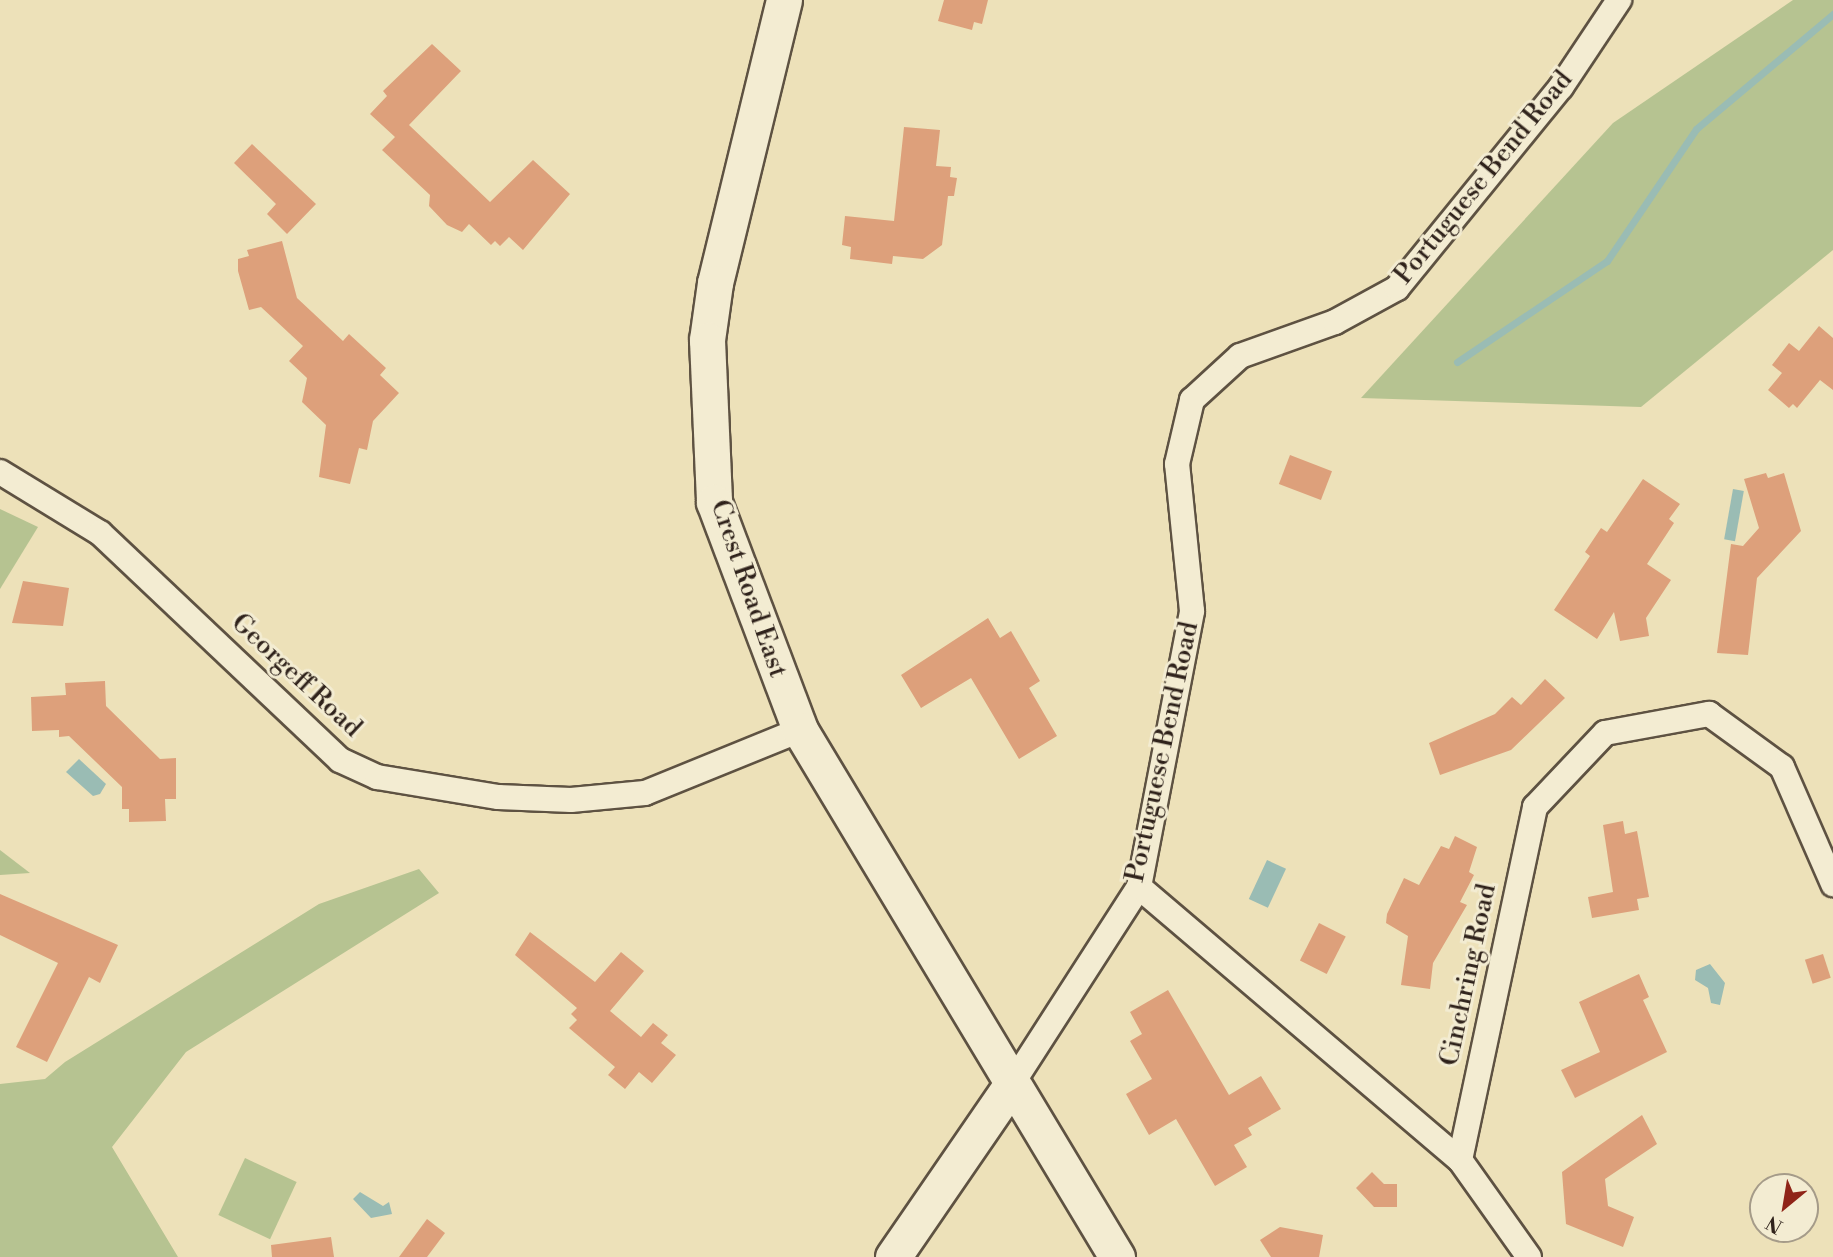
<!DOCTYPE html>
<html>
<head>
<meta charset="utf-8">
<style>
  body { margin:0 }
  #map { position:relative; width:1833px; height:1257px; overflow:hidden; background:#ede1b9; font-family:"Libre Bodoni",serif }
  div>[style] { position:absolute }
  .green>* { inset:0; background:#b6c391; transform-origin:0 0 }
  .water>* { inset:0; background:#9abcb4; transform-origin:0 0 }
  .stream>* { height:7px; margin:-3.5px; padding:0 3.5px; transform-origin:3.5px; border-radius:3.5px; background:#9abcb4 }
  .building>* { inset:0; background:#dda07b; transform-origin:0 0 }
  .roads { filter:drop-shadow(2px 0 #5e5242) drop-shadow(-2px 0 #5e5242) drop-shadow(0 2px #5e5242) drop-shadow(0 -2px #5e5242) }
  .street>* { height:24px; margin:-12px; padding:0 12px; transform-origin:12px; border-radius:12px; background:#f3ecd2 }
  .secondary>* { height:35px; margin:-17.5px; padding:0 17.5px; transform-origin:17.5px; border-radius:17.5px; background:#f3ecd2 }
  span { translate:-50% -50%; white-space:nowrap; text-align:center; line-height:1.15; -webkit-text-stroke:6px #f3ecd2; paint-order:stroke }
  .street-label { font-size:26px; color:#2f221b }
  .north { position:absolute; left:1749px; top:1173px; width:70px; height:70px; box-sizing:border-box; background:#f3ecd2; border:2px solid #a59b89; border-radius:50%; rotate:210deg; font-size:19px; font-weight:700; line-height:28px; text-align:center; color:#2f221b }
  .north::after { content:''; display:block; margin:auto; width:24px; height:32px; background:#8f2418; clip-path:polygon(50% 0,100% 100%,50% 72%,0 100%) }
</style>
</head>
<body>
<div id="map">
  <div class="green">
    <i style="clip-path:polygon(1793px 0,1833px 0,1833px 250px,1641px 407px,1361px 398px,1613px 123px)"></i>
    <i style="clip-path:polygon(0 509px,38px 527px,0 589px)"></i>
    <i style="clip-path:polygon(0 850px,30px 873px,0 875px)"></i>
    <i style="clip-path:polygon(419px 869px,439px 893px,186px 1052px,112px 1147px,178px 1257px,0 1257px,0 1084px,45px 1079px,65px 1062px,319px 904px)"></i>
    <i style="left:245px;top:1158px;width:57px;height:63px;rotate:25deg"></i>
  </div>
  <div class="water">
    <i style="left:1733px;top:489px;width:11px;height:51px;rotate:10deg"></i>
    <i style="clip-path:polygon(79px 759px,106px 784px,100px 794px,93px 796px,66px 772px)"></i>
    <i style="left:1267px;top:860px;width:21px;height:43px;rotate:25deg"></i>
    <i style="clip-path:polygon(1710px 964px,1725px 983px,1720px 1005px,1711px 1003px,1708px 988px,1695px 980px,1696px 970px)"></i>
    <i style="clip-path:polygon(360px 1192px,383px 1206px,389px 1202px,392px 1214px,371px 1218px,353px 1199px)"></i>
  </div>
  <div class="stream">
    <i style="left:1457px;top:362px;width:181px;rotate:-34deg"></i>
    <i style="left:1607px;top:261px;width:159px;rotate:-56deg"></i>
    <i style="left:1696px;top:129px;width:179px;rotate:-40deg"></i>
  </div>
  <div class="building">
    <i style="clip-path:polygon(944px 0,988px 0,982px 24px,974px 22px,972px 30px,938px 21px)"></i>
    <i style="clip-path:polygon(432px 44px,461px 71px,409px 125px,490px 202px,533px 160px,570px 194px,523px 250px,509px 237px,500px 246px,495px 241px,491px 245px,469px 224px,462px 232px,447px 225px,429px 206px,430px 195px,382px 150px,395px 137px,370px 114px,387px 96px,383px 91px)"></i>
    <i style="clip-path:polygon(904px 127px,940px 130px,936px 166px,951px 167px,950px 177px,957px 178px,954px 196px,948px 196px,942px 245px,923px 259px,893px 256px,892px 264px,850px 259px,851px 247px,842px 245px,845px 216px,894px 221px)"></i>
    <i style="clip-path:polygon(252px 144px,316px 204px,287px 234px,267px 214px,276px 204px,234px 163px)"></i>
    <i style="clip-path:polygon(282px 241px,297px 298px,343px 341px,349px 334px,386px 368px,380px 375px,399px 393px,373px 421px,367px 450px,359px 448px,350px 484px,319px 477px,326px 425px,302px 402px,307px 378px,289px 361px,303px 346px,261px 307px,249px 310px,238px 271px,238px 259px,249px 256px,247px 250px)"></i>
    <i style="clip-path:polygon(1819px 326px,1833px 338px,1833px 390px,1820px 380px,1797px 408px,1793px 404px,1789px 408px,1768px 390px,1782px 373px,1772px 365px,1789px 343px,1799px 351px)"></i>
    <i style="left:1290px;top:455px;width:45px;height:31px;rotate:21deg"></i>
    <i style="clip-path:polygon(1766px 473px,1768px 478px,1784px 473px,1801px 531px,1757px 578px,1748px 655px,1717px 653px,1731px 544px,1743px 546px,1759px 528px,1744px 479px)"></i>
    <i style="clip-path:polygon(1643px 479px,1680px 504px,1669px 519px,1674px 523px,1647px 564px,1671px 580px,1646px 618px,1649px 636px,1620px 641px,1614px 612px,1597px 639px,1554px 610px,1590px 556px,1585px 552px,1601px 528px,1607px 532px)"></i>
    <i style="clip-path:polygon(23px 581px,69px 588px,63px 626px,12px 623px)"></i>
    <i style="clip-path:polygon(988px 618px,1000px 638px,1011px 631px,1040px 681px,1029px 688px,1057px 736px,1019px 759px,971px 678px,921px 708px,901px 675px)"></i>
    <i style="clip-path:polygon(1545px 679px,1565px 698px,1511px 750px,1440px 775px,1429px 743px,1495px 714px,1512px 697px,1521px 705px)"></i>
    <i style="clip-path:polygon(105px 681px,106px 706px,160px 759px,176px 758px,176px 799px,165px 799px,166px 821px,129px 822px,129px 809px,122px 809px,122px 787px,69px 736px,59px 737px,59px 730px,32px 731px,31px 697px,66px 695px,65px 683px)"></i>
    <i style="clip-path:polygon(1623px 821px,1625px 834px,1637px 831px,1649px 897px,1637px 899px,1639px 910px,1592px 918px,1588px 897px,1613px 892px,1603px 825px)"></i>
    <i style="clip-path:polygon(1455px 836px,1477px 847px,1469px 872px,1474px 875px,1460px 902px,1467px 905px,1433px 963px,1430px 989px,1401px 985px,1408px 936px,1386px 923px,1387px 914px,1404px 878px,1419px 885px,1441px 846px,1449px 849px)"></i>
    <i style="clip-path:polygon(0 894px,118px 945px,100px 983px,89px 977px,47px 1062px,16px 1047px,58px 963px,0 935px)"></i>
    <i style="left:1319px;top:923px;width:30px;height:42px;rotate:27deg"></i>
    <i style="clip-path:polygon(530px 932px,595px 982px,621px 952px,644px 971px,610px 1011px,641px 1037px,653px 1023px,668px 1035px,661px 1043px,676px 1055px,652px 1083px,639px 1072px,625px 1089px,608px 1075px,615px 1067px,569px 1028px,577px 1020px,571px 1014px,577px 1008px,515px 955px)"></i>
    <i style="left:1823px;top:954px;width:25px;height:19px;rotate:72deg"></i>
    <i style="clip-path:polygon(1639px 974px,1649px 997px,1643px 1000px,1667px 1052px,1575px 1098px,1561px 1070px,1600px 1052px,1579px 1002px)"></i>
    <i style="clip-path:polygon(1168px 990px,1229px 1095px,1261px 1076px,1281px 1109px,1248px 1128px,1252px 1135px,1234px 1145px,1247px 1167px,1215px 1186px,1176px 1119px,1149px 1135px,1126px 1094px,1152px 1079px,1130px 1041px,1142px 1034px,1130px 1012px)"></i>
    <i style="clip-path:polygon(1642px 1115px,1657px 1144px,1605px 1179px,1608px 1206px,1634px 1217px,1623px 1247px,1566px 1224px,1562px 1172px)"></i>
    <i style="clip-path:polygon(1372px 1172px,1384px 1184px,1397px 1184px,1397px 1207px,1374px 1207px,1356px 1188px)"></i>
    <i style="clip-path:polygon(427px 1219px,445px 1233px,427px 1257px,399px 1257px)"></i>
    <i style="clip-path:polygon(1280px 1227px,1323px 1235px,1319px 1257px,1271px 1257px,1260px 1240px)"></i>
    <i style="clip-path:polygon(331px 1237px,334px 1257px,272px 1257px,271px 1245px)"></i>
  </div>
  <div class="roads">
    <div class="street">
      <i style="left:0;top:472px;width:117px;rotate:31.4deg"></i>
      <i style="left:100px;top:533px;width:330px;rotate:43.4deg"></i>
      <i style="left:340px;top:760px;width:41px;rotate:24.7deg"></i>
      <i style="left:377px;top:777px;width:123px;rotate:9.4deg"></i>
      <i style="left:498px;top:797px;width:73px;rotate:2.4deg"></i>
      <i style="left:571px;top:800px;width:74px;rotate:-5.4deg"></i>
      <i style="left:645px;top:793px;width:167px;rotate:-22.1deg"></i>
      <i style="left:1139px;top:887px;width:421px;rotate:40.4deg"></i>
      <i style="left:1460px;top:1160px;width:119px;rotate:54.6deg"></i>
      <i style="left:1012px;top:1084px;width:234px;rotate:-57.2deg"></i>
      <i style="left:1139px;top:887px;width:281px;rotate:-79.1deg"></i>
      <i style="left:1192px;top:611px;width:148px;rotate:-95.8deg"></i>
      <i style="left:1177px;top:464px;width:66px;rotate:-76.8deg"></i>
      <i style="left:1192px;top:400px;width:65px;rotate:-42.5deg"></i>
      <i style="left:1240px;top:356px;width:101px;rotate:-19.7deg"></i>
      <i style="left:1335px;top:322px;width:71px;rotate:-28.7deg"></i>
      <i style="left:1397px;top:288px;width:259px;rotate:-50.8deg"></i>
      <i style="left:1561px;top:87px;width:105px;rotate:-56.3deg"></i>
      <i style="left:1460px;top:1160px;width:361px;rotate:-78deg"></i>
      <i style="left:1535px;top:807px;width:102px;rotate:-46.6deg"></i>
      <i style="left:1605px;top:733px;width:106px;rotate:-10.4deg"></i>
      <i style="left:1709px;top:714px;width:90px;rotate:36deg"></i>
      <i style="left:1782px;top:767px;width:128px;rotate:66.4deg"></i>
    </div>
    <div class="secondary">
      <i style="left:784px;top:0;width:291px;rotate:103.7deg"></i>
      <i style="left:715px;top:283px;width:58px;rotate:98deg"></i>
      <i style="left:707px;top:340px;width:162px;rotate:87.5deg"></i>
      <i style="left:714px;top:502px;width:244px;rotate:69.3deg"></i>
      <i style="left:800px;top:730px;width:615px;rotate:58.97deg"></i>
      <i style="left:893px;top:1257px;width:210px;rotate:-55.5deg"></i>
    </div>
  </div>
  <div class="street-label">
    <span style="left:1484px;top:178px;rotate:-51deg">Portuguese Bend Road</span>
    <span style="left:748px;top:589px;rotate:71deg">Crest Road East</span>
    <span style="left:296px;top:676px;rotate:43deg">Georgeff Road</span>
    <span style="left:1163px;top:752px;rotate:-78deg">Portuguese Bend Road</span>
    <span style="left:1469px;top:975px;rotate:-78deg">Cinchring Road</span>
  </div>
  <div class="north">N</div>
</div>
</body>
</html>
